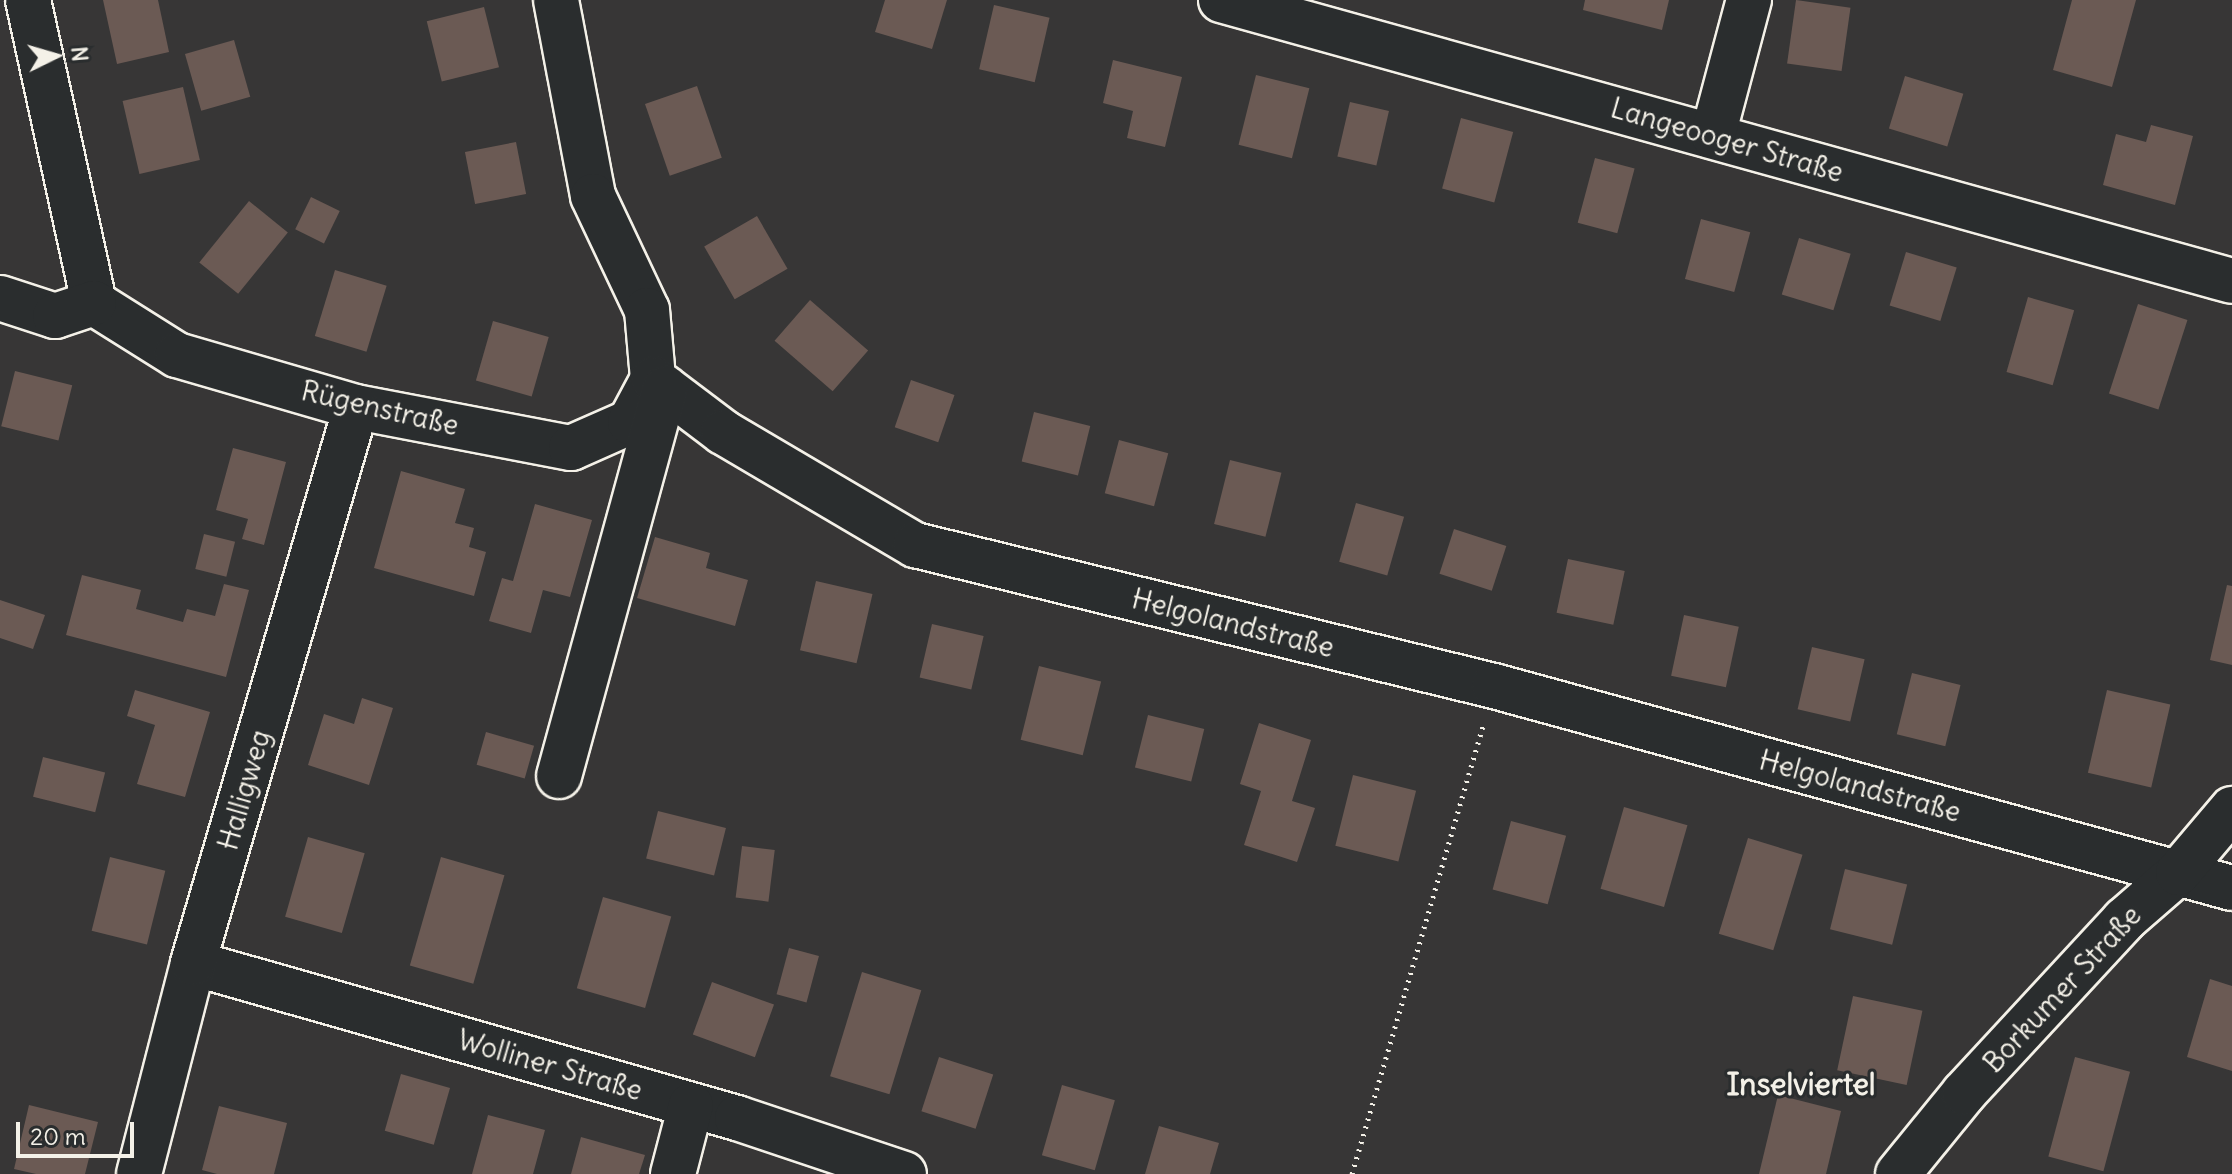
<!DOCTYPE html>
<html>
<head>
<meta charset="utf-8">
<style>
  body { margin:0 }
  #map { position:relative; width:2232px; height:1174px; overflow:hidden; background:#373636; font-family:Delius,sans-serif }
  div>[style] { position:absolute }
  .building>* { inset:0; background:#6b5a54; transform-origin:0 0 }
  .path>* { height:5px; margin-top:-2.5px; transform-origin:0; background:repeating-linear-gradient(90deg,#f4f1e8 0 2px,transparent 0 8px) }
  .roads { filter:drop-shadow(2px 0 #f4f1e8) drop-shadow(-2px 0 #f4f1e8) drop-shadow(0 2px #f4f1e8) drop-shadow(0 -2px #f4f1e8) }
  .minor>* { height:44px; margin:-22px; padding:0 22px; transform-origin:22px; border-radius:22px; background:#2a2d2e }
  span { translate:-50% -50%; white-space:nowrap; text-align:center; line-height:1.15; -webkit-text-stroke:6px #2a2d2e; paint-order:stroke }
  .street-label { font-size:28px; color:#f4f1e8 }
  .neighbourhood-label { font-size:30px; color:#f4f1e8; font-weight:700 }
  .north { position:absolute; left:16px; top:16px; width:80px; height:80px; -webkit-text-stroke:6px #2a2d2e; paint-order:stroke; rotate:85deg; font-size:22px; font-weight:700; line-height:32px; text-align:center; color:#f4f1e8 }
  .north::after { content:''; display:block; margin:auto; width:28px; height:36px; background:#f4f1e8; clip-path:polygon(50% 0,100% 100%,50% 72%,0 100%) }
  .scale { position:absolute; left:16px; top:1122px; width:118px; height:36px; box-sizing:border-box; border:4px solid #f4f1e8; border-top:0; padding-left:10px; font-size:24px; line-height:28px; white-space:nowrap; color:#f4f1e8; -webkit-text-stroke:6px #2a2d2e; paint-order:stroke }
</style>
</head>
<body>
<div id="map">
  <div class="building">
    <i style="clip-path:polygon(103px 0,158px 0,169px 52px,117px 64px)"></i>
    <i style="clip-path:polygon(885px 0,947px 0,932px 49px,875px 32px)"></i>
    <i style="clip-path:polygon(1585px 0,1669px 0,1662px 30px,1583px 10px)"></i>
    <i style="left:1796px;top:0;width:55px;height:64px;rotate:8deg"></i>
    <i style="clip-path:polygon(2072px 0,2136px 0,2112px 87px,2053px 70px)"></i>
    <i style="left:994px;top:5px;width:57px;height:66px;rotate:13deg"></i>
    <i style="left:484px;top:7px;width:62px;height:59px;rotate:76deg"></i>
    <i style="left:234px;top:40px;width:59px;height:51px;rotate:74deg"></i>
    <i style="clip-path:polygon(1113px 60px,1182px 77px,1165px 147px,1127px 138px,1133px 111px,1103px 103px)"></i>
    <i style="left:1256px;top:75px;width:55px;height:72px;rotate:14deg"></i>
    <i style="left:1905px;top:76px;width:61px;height:55px;rotate:17deg"></i>
    <i style="left:697px;top:86px;width:76px;height:55px;rotate:71deg"></i>
    <i style="left:183px;top:87px;width:75px;height:62px;rotate:77deg"></i>
    <i style="left:1350px;top:102px;width:40px;height:56px;rotate:13deg"></i>
    <i style="left:1461px;top:118px;width:54px;height:73px;rotate:15deg"></i>
    <i style="clip-path:polygon(2151px 125px,2193px 136px,2175px 205px,2103px 185px,2116px 134px,2146px 142px)"></i>
    <i style="left:516px;top:142px;width:53px;height:52px;rotate:79deg"></i>
    <i style="left:1595px;top:158px;width:41px;height:67px;rotate:15deg"></i>
    <i style="left:311px;top:197px;width:32px;height:36px;rotate:26deg"></i>
    <i style="left:249px;top:201px;width:50px;height:79px;rotate:39deg"></i>
    <i style="left:757px;top:216px;width:61px;height:61px;rotate:60deg"></i>
    <i style="left:1701px;top:219px;width:51px;height:62px;rotate:15deg"></i>
    <i style="left:1799px;top:238px;width:54px;height:59px;rotate:17deg"></i>
    <i style="left:1906px;top:252px;width:53px;height:56px;rotate:17deg"></i>
    <i style="left:335px;top:270px;width:54px;height:69px;rotate:17deg"></i>
    <i style="left:2028px;top:297px;width:48px;height:78px;rotate:16deg"></i>
    <i style="left:810px;top:300px;width:77px;height:54px;rotate:41deg"></i>
    <i style="left:2138px;top:304px;width:52px;height:94px;rotate:18deg"></i>
    <i style="left:493px;top:321px;width:58px;height:62px;rotate:16deg"></i>
    <i style="left:15px;top:371px;width:59px;height:57px;rotate:14deg"></i>
    <i style="left:911px;top:380px;width:46px;height:50px;rotate:19deg"></i>
    <i style="left:1034px;top:412px;width:58px;height:51px;rotate:14deg"></i>
    <i style="left:1119px;top:440px;width:51px;height:55px;rotate:15deg"></i>
    <i style="clip-path:polygon(233px 448px,286px 462px,264px 545px,242px 539px,248px 519px,216px 510px)"></i>
    <i style="left:1230px;top:460px;width:53px;height:66px;rotate:14deg"></i>
    <i style="clip-path:polygon(401px 471px,465px 489px,455px 523px,474px 528px,469px 547px,486px 552px,474px 596px,374px 568px)"></i>
    <i style="left:1356px;top:503px;width:50px;height:61px;rotate:16deg"></i>
    <i style="clip-path:polygon(535px 504px,592px 520px,570px 597px,543px 590px,531px 633px,489px 621px,502px 578px,513px 581px)"></i>
    <i style="left:1454px;top:529px;width:55px;height:47px;rotate:18deg"></i>
    <i style="left:204px;top:534px;width:32px;height:36px;rotate:14deg"></i>
    <i style="clip-path:polygon(655px 537px,710px 553px,706px 568px,748px 580px,735px 626px,637px 598px)"></i>
    <i style="left:1568px;top:559px;width:58px;height:55px;rotate:12deg"></i>
    <i style="clip-path:polygon(82px 575px,141px 590px,136px 609px,183px 622px,187px 609px,215px 616px,224px 584px,249px 590px,226px 677px,66px 635px)"></i>
    <i style="left:816px;top:581px;width:58px;height:71px;rotate:13deg"></i>
    <i style="clip-path:polygon(2227px 585px,2232px 586px,2232px 665px,2210px 660px)"></i>
    <i style="clip-path:polygon(0 600px,45px 615px,33px 649px,0 638px)"></i>
    <i style="left:1684px;top:615px;width:56px;height:62px;rotate:12deg"></i>
    <i style="left:932px;top:624px;width:53px;height:55px;rotate:13deg"></i>
    <i style="left:1812px;top:647px;width:54px;height:64px;rotate:13deg"></i>
    <i style="left:1039px;top:666px;width:64px;height:76px;rotate:14deg"></i>
    <i style="left:1912px;top:673px;width:50px;height:63px;rotate:14deg"></i>
    <i style="clip-path:polygon(135px 690px,210px 712px,185px 797px,137px 784px,155px 725px,127px 716px)"></i>
    <i style="left:2107px;top:690px;width:65px;height:85px;rotate:13deg"></i>
    <i style="clip-path:polygon(362px 698px,393px 708px,369px 785px,308px 765px,324px 714px,354px 724px)"></i>
    <i style="left:1148px;top:715px;width:58px;height:54px;rotate:14deg"></i>
    <i style="clip-path:polygon(1259px 723px,1311px 740px,1292px 801px,1315px 808px,1297px 862px,1244px 845px,1261px 791px,1240px 784px)"></i>
    <i style="left:486px;top:732px;width:50px;height:34px;rotate:16deg"></i>
    <i style="left:43px;top:757px;width:64px;height:41px;rotate:14deg"></i>
    <i style="left:1353px;top:775px;width:65px;height:73px;rotate:14deg"></i>
    <i style="left:1624px;top:807px;width:66px;height:85px;rotate:16deg"></i>
    <i style="left:658px;top:811px;width:70px;height:49px;rotate:14deg"></i>
    <i style="left:1511px;top:821px;width:57px;height:71px;rotate:15deg"></i>
    <i style="left:308px;top:837px;width:59px;height:83px;rotate:16deg"></i>
    <i style="left:1748px;top:838px;width:57px;height:100px;rotate:17deg"></i>
    <i style="left:742px;top:846px;width:33px;height:52px;rotate:7deg"></i>
    <i style="left:110px;top:857px;width:57px;height:76px;rotate:14deg"></i>
    <i style="left:441px;top:857px;width:66px;height:113px;rotate:16deg"></i>
    <i style="left:1845px;top:869px;width:64px;height:62px;rotate:14deg"></i>
    <i style="left:603px;top:897px;width:71px;height:95px;rotate:16deg"></i>
    <i style="left:789px;top:948px;width:31px;height:48px;rotate:15deg"></i>
    <i style="left:862px;top:972px;width:62px;height:109px;rotate:17deg"></i>
    <i style="clip-path:polygon(2210px 979px,2232px 986px,2232px 1071px,2187px 1057px)"></i>
    <i style="left:712px;top:982px;width:66px;height:56px;rotate:20deg"></i>
    <i style="left:1853px;top:996px;width:71px;height:76px;rotate:12deg"></i>
    <i style="left:939px;top:1057px;width:57px;height:57px;rotate:18deg"></i>
    <i style="left:2075px;top:1057px;width:57px;height:103px;rotate:15deg"></i>
    <i style="left:401px;top:1074px;width:51px;height:59px;rotate:16deg"></i>
    <i style="left:1062px;top:1085px;width:55px;height:73px;rotate:16deg"></i>
    <i style="clip-path:polygon(1778px 1095px,1841px 1111px,1826px 1174px,1759px 1174px)"></i>
    <i style="clip-path:polygon(29px 1105px,98px 1122px,85px 1174px,36px 1174px,14px 1169px)"></i>
    <i style="clip-path:polygon(219px 1106px,287px 1123px,274px 1174px,217px 1174px,202px 1170px)"></i>
    <i style="clip-path:polygon(488px 1115px,545px 1130px,533px 1174px,472px 1174px)"></i>
    <i style="clip-path:polygon(1159px 1126px,1219px 1143px,1210px 1174px,1145px 1174px)"></i>
    <i style="clip-path:polygon(581px 1137px,645px 1155px,639px 1174px,571px 1174px)"></i>
  </div>
  <div class="path">
    <i style="left:1352px;top:1174px;width:467px;rotate:-73.7deg"></i>
  </div>
  <div class="roads">
    <div class="minor">
      <i style="left:28px;top:0;width:310px;rotate:77.7deg"></i>
      <i style="left:94px;top:303px;width:98px;rotate:32.1deg"></i>
      <i style="left:177px;top:355px;width:186px;rotate:16.2deg"></i>
      <i style="left:356px;top:407px;width:219px;rotate:10.8deg"></i>
      <i style="left:571px;top:448px;width:64px;rotate:-23.8deg"></i>
      <i style="left:630px;top:422px;width:49px;rotate:-61.9deg"></i>
      <i style="left:556px;top:0;width:199px;rotate:79.3deg"></i>
      <i style="left:593px;top:196px;width:126px;rotate:64.7deg"></i>
      <i style="left:647px;top:310px;width:69px;rotate:85deg"></i>
      <i style="left:653px;top:379px;width:88px;rotate:37.1deg"></i>
      <i style="left:723px;top:432px;width:223px;rotate:30.5deg"></i>
      <i style="left:915px;top:545px;width:596px;rotate:13.69deg"></i>
      <i style="left:1494px;top:686px;width:765px;rotate:15.31deg"></i>
      <i style="left:1221px;top:0;width:1049px;rotate:15.53deg"></i>
      <i style="left:1713px;top:135px;width:140px;rotate:-75.1deg"></i>
      <i style="left:0;top:298px;width:58px;rotate:18.1deg"></i>
      <i style="left:55px;top:316px;width:41px;rotate:-18.4deg"></i>
      <i style="left:559px;top:776px;width:402px;rotate:-74.7deg"></i>
      <i style="left:193px;top:963px;width:566px;rotate:15.9deg"></i>
      <i style="left:737px;top:1118px;width:176px;rotate:18.5deg"></i>
      <i style="left:139px;top:1174px;width:218px;rotate:-75.6deg"></i>
      <i style="left:193px;top:963px;width:579px;rotate:-73.66deg"></i>
      <i style="left:673px;top:1174px;width:71px;rotate:-75.4deg"></i>
      <i style="left:1898px;top:1174px;width:104px;rotate:-50.8deg"></i>
      <i style="left:1964px;top:1093px;width:236px;rotate:-47.2deg"></i>
      <i style="left:2124px;top:920px;width:72px;rotate:-41deg"></i>
      <i style="left:2178px;top:873px;width:84px;rotate:-49.8deg"></i>
    </div>
  </div>
  <div class="street-label">
    <span style="left:1727px;top:140px;rotate:16deg">Langeooger Straße</span>
    <span style="left:380px;top:408px;rotate:13deg">Rügenstraße</span>
    <span style="left:1233px;top:623px;rotate:14deg">Helgolandstraße</span>
    <span style="left:1860px;top:786px;rotate:15deg">Helgolandstraße</span>
    <span style="left:244px;top:790px;rotate:-74deg">Halligweg</span>
    <span style="left:2062px;top:989px;rotate:-47deg">Borkumer Straße</span>
    <span style="left:550px;top:1065px;rotate:16deg">Wolliner Straße</span>
  </div>
  <div class="neighbourhood-label">
    <span style="left:1801px;top:1084px">Inselviertel</span>
  </div>
  <div class="north">N</div>
  <div class="scale">20 m</div>
</div>
</body>
</html>
